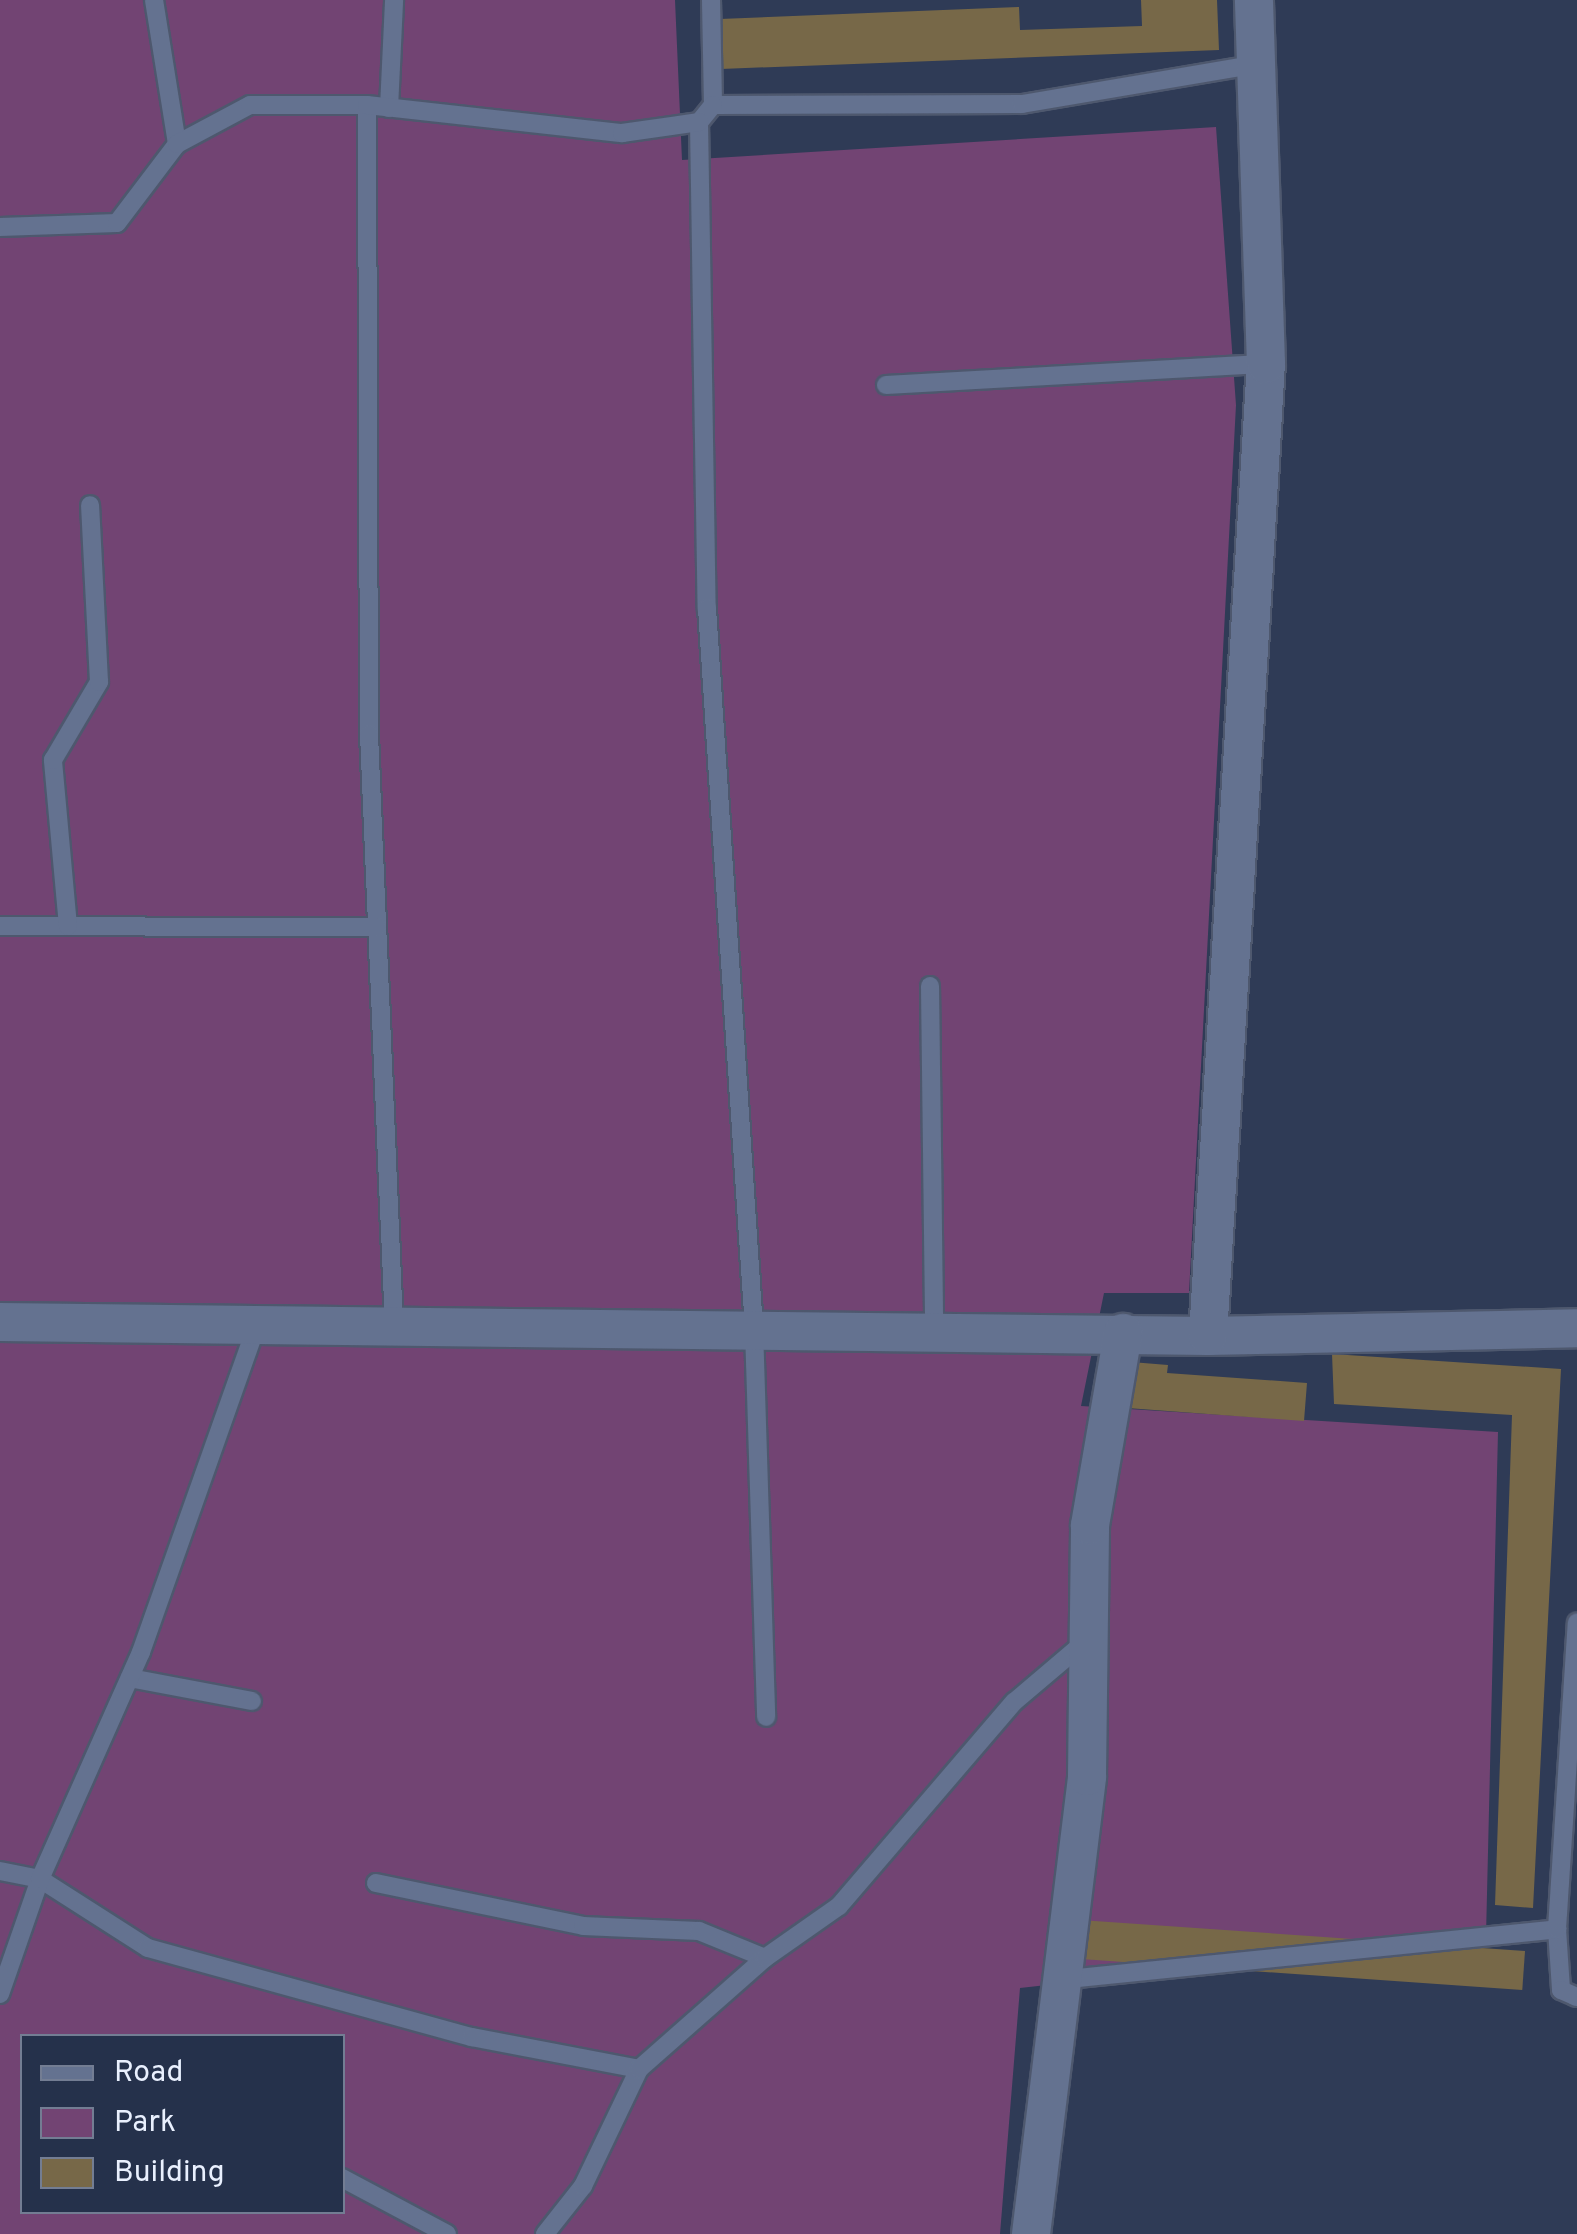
<!DOCTYPE html>
<html>
<head>
<meta charset="utf-8">
<style>
  body { margin:0 }
  #map { position:relative; width:1577px; height:2234px; overflow:hidden; background:#2f3b56; font-family:Overpass,sans-serif }
  div>[style] { position:absolute }
  .green>* { inset:0; background:#724473 }
  .building>* { inset:0; background:#776848; transform-origin:0 0 }
  .roads { filter:drop-shadow(2px 0 #4e586e) drop-shadow(-2px 0 #4e586e) drop-shadow(0 2px #4e586e) drop-shadow(0 -2px #4e586e) }
  .lane>* { height:18px; margin:-9px; padding:0 9px; transform-origin:9px; border-radius:9px; background:#647290 }
  .street>* { height:38px; margin:-19px; padding:0 19px; transform-origin:19px; border-radius:19px; background:#647290 }
  span { translate:-50% -50%; white-space:nowrap; text-align:center; line-height:1.15; -webkit-text-stroke:9px #25314b; paint-order:stroke }
  .legend { position:absolute; left:20px; top:2034px; width:325px; height:180px; box-sizing:border-box; background:#25314b; border:2px solid #737d93; margin:0; padding:12px 18px; list-style:none; font-size:30px; color:#e9f0fe }
  .legend li { display:flex; align-items:center; gap:20px; height:50px }
  .legend b { width:50px; border:2px solid #737d93 }
</style>
</head>
<body>
<div id="map">
  <div class="green">
    <i style="clip-path:polygon(evenodd,0 0,675px 0,682px 160px,1216px 127px,1236px 405px,1189px 1293px,1104px 1293px,1081px 1406px,1498px 1432px,1486px 1936px,1020px 1988px,1000px 2234px,0 2234px,0 0,22px 2036px,342px 2036px,342px 2212px,22px 2212px,22px 2036px)"></i>
  </div>
  <div class="building">
    <i style="clip-path:polygon(1141px 0,1217px 0,1219px 50px,721px 69px,720px 19px,1019px 7px,1020px 30px,1142px 26px)"></i>
    <i style="clip-path:polygon(1332px 1354px,1561px 1369px,1533px 1908px,1495px 1905px,1512px 1415px,1334px 1404px)"></i>
    <i style="clip-path:polygon(1131px 1362px,1168px 1365px,1167px 1373px,1307px 1383px,1304px 1421px,1127px 1408px)"></i>
    <i style="left:1525px;top:1951px;width:39px;height:446px;rotate:94deg"></i>
  </div>
  <div class="roads">
    <div class="lane">
      <i style="left:154px;top:0;width:146px;rotate:80.9deg"></i>
      <i style="left:711px;top:0;width:105px;rotate:88.9deg"></i>
      <i style="left:713px;top:105px;width:309px;rotate:-0.2deg"></i>
      <i style="left:1022px;top:104px;width:240px;rotate:-9.6deg"></i>
      <i style="left:367px;top:105px;width:629px;rotate:89.82deg"></i>
      <i style="left:369px;top:734px;width:593px;rotate:87.58deg"></i>
      <i style="left:713px;top:105px;width:22px;rotate:129deg"></i>
      <i style="left:699px;top:122px;width:486px;rotate:89.1deg"></i>
      <i style="left:707px;top:608px;width:723px;rotate:86.27deg"></i>
      <i style="left:754px;top:1329px;width:388px;rotate:88.2deg"></i>
      <i style="left:389px;top:108px;width:108px;rotate:-87.3deg"></i>
      <i style="left:0;top:227px;width:117px;rotate:-2deg"></i>
      <i style="left:117px;top:223px;width:99px;rotate:-52.8deg"></i>
      <i style="left:177px;top:144px;width:83px;rotate:-28.1deg"></i>
      <i style="left:250px;top:105px;width:117px"></i>
      <i style="left:367px;top:105px;width:257px;rotate:6.3deg"></i>
      <i style="left:622px;top:133px;width:78px;rotate:-8.1deg"></i>
      <i style="left:886px;top:385px;width:381px;rotate:-3.2deg"></i>
      <i style="left:0;top:926px;width:377px;rotate:0.2deg"></i>
      <i style="left:68px;top:926px;width:167px;rotate:-95.2deg"></i>
      <i style="left:53px;top:760px;width:91px;rotate:-59.5deg"></i>
      <i style="left:99px;top:682px;width:177px;rotate:-92.9deg"></i>
      <i style="left:930px;top:986px;width:345px;rotate:89.3deg"></i>
      <i style="left:130px;top:1678px;width:124px;rotate:10.7deg"></i>
      <i style="left:0;top:1871px;width:41px;rotate:11.3deg"></i>
      <i style="left:40px;top:1879px;width:128px;rotate:32.6deg"></i>
      <i style="left:148px;top:1948px;width:336px;rotate:15.4deg"></i>
      <i style="left:472px;top:2037px;width:170px;rotate:10.8deg"></i>
      <i style="left:376px;top:1883px;width:211px;rotate:11.7deg"></i>
      <i style="left:583px;top:1926px;width:116px;rotate:2.5deg"></i>
      <i style="left:699px;top:1931px;width:71px;rotate:22.2deg"></i>
      <i style="left:1557px;top:1929px;width:61px;rotate:86.2deg"></i>
      <i style="left:1561px;top:1990px;width:17px;rotate:24deg"></i>
      <i style="left:1068px;top:1979px;width:492px;rotate:-5.8deg"></i>
      <i style="left:1557px;top:1929px;width:307px;rotate:-86.3deg"></i>
      <i style="left:0;top:1994px;width:122px;rotate:-70.8deg"></i>
      <i style="left:40px;top:1879px;width:248px;rotate:-66deg"></i>
      <i style="left:141px;top:1652px;width:347px;rotate:-70.5deg"></i>
      <i style="left:342px;top:2178px;width:119px;rotate:28.1deg"></i>
      <i style="left:545px;top:2234px;width:61px;rotate:-51.6deg"></i>
      <i style="left:583px;top:2186px;width:130px;rotate:-64.4deg"></i>
      <i style="left:639px;top:2069px;width:168px;rotate:-41.4deg"></i>
      <i style="left:765px;top:1958px;width:90px;rotate:-35.1deg"></i>
      <i style="left:839px;top:1906px;width:269px;rotate:-49.4deg"></i>
      <i style="left:1014px;top:1702px;width:96px;rotate:-40.3deg"></i>
    </div>
    <div class="street">
      <i style="left:0;top:1322px;width:1208px;rotate:0.66deg"></i>
      <i style="left:1208px;top:1336px;width:369px;rotate:-1.2deg"></i>
      <i style="left:1208px;top:1336px;width:974px;rotate:-86.59deg"></i>
      <i style="left:1266px;top:364px;width:364px;rotate:-91.9deg"></i>
      <i style="left:1031px;top:2234px;width:461px;rotate:-83deg"></i>
      <i style="left:1087px;top:1776px;width:251px;rotate:-89.3deg"></i>
      <i style="left:1090px;top:1525px;width:195px;rotate:-80.2deg"></i>
    </div>
  </div>
  <ul class="legend">
  <li><b style="height:12px;background:#647290"></b>Road</li>
  <li><b style="height:28px;background:#724473"></b>Park</li>
  <li><b style="height:28px;background:#776848"></b>Building</li>
  </ul>
</div>
</body>
</html>
